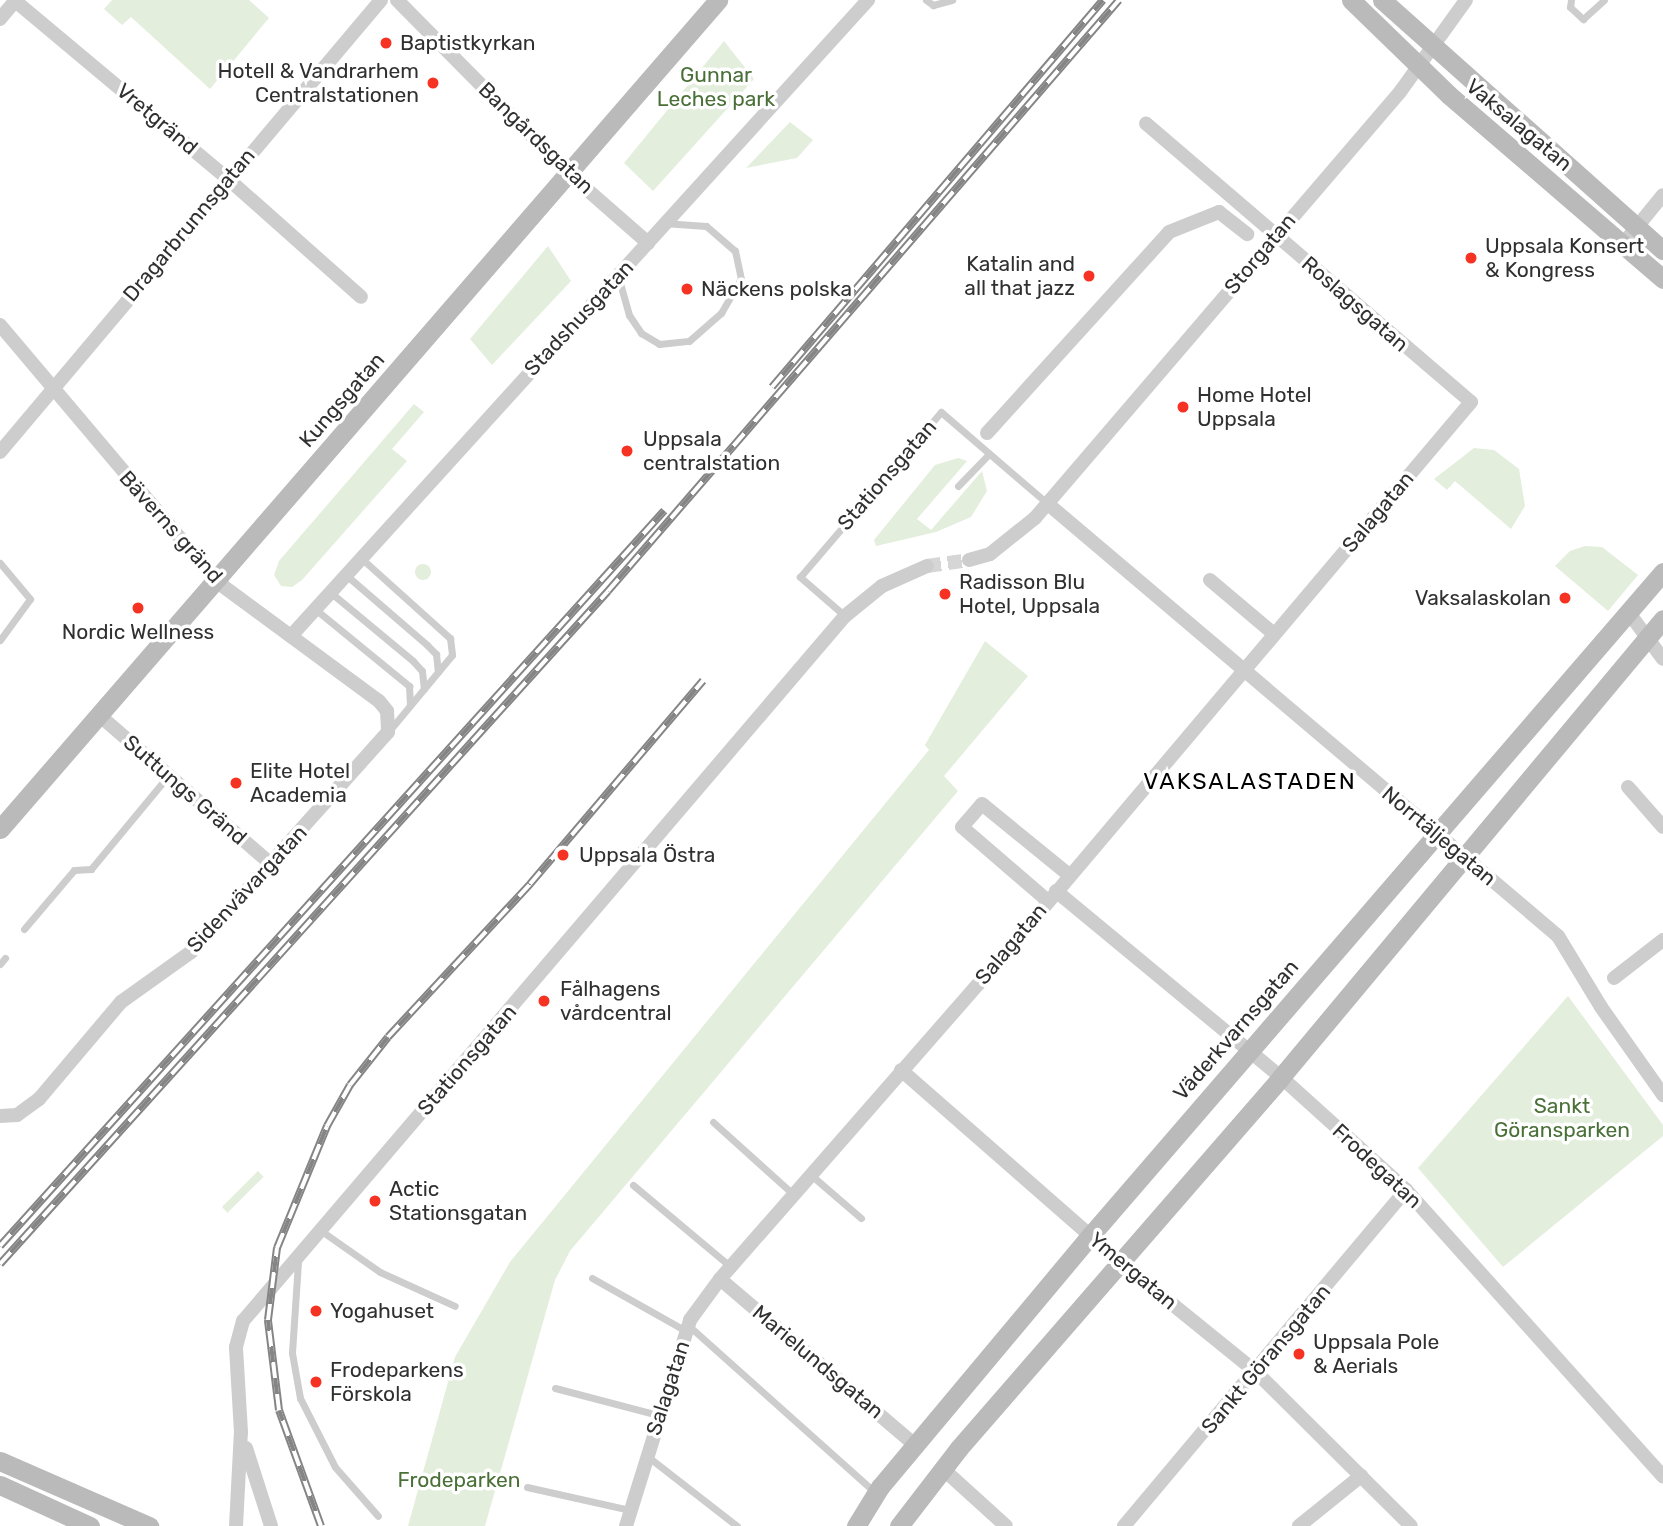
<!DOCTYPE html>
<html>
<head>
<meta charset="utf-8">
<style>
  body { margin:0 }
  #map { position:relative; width:1663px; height:1526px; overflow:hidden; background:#fff; font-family:Rubik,sans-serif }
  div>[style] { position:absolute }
  .green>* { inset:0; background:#e3eedc; transform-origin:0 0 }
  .round { border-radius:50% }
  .street-tunnel>* { height:14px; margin-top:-7px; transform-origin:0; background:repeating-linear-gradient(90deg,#d6d6d6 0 14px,transparent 0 21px) }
  .lane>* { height:7px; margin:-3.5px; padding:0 3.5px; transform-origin:3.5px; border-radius:3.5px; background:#cdcdcd }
  .street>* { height:14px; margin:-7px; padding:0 7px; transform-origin:7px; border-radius:7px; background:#cdcdcd }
  .secondary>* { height:19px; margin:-9.5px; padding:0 9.5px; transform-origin:9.5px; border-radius:9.5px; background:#bababa }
  .rail>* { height:8px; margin-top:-4px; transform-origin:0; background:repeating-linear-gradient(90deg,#fff 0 16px,#858585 0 32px); box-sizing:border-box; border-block:2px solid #858585 }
  .dots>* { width:19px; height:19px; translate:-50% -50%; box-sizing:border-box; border:4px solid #fff; border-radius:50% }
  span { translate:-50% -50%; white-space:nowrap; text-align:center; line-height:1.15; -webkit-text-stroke:7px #fff; paint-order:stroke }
  .poi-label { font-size:21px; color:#303030 }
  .left { translate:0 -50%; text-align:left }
  .right { translate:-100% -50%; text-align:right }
  .park-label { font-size:21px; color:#4a7038 }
  .street-label { font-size:21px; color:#303030 }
  .neighbourhood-label { font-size:23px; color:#000; letter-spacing:2px }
</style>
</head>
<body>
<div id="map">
  <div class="green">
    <i style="clip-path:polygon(112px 0,249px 0,269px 18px,210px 89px,131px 17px,122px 25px,104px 9px)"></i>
    <i style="clip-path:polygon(724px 41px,754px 79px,653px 191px,624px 163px)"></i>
    <i style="clip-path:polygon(790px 122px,813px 140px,797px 158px,746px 168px)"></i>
    <i style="clip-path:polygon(548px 246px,571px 281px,492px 365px,470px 339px)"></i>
    <i style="clip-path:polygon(414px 404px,424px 412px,392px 449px,407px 461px,302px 580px,292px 587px,281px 586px,274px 575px,279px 561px)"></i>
    <i style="clip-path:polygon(1474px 448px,1494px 450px,1519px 469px,1525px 506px,1511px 529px,1455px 481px,1447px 490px,1434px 479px)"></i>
    <i style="clip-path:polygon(958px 458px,967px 461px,917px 519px,931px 530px,982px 471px,987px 491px,971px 517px,936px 532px,876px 546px,874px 540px,935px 465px)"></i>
    <i style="clip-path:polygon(1585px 546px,1602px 547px,1638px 575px,1608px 611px,1555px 566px,1570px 551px)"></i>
    <i class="round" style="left:415px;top:564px;width:16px;height:16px"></i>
    <i style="clip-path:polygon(985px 641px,1028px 676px,944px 776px,958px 791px,570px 1251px,555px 1280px,485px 1526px,408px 1526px,455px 1357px,510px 1262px,929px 750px,925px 745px)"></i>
    <i style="clip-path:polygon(1568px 996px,1663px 1125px,1663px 1136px,1503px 1267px,1418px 1168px)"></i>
    <i style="left:258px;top:1171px;width:8px;height:51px;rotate:45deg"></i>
  </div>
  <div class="street-tunnel">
    <i style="left:927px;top:566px;width:42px;rotate:-8.1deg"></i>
  </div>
  <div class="lane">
    <i style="left:926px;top:0;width:9px;rotate:36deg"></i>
    <i style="left:933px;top:5px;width:20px;rotate:-15deg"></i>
    <i style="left:1571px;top:0;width:7px;rotate:98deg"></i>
    <i style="left:1570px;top:7px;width:18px;rotate:43deg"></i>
    <i style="left:1583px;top:19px;width:28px;rotate:-42deg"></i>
    <i style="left:618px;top:276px;width:41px;rotate:74.2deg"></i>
    <i style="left:629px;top:315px;width:22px;rotate:56deg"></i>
    <i style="left:641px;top:333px;width:21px;rotate:31deg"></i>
    <i style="left:659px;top:344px;width:30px;rotate:-6deg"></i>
    <i style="left:689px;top:341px;width:43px;rotate:-41.2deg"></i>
    <i style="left:721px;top:313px;width:39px;rotate:-60deg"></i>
    <i style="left:741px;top:279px;width:29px;rotate:-102deg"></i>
    <i style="left:735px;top:251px;width:38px;rotate:-139deg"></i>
    <i style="left:706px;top:226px;width:39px;rotate:-176deg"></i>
    <i style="left:958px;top:486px;width:45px;rotate:-45.9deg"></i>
    <i style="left:361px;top:558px;width:120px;rotate:42deg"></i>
    <i style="left:450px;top:638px;width:17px;rotate:83deg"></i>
    <i style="left:452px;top:655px;width:100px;rotate:129.7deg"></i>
    <i style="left:0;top:563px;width:47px;rotate:50.2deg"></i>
    <i style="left:30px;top:599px;width:51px;rotate:126.2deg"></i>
    <i style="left:346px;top:575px;width:107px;rotate:40.8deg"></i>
    <i style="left:427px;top:645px;width:13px;rotate:45deg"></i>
    <i style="left:436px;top:654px;width:18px;rotate:84deg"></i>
    <i style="left:330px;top:592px;width:108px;rotate:39.7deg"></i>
    <i style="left:413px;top:661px;width:13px;rotate:48deg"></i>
    <i style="left:422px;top:671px;width:18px;rotate:84deg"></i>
    <i style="left:315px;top:609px;width:122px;rotate:39.3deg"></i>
    <i style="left:409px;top:686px;width:19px;rotate:87deg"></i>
    <i style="left:845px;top:616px;width:60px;rotate:-139.1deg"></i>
    <i style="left:800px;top:577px;width:217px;rotate:-49.5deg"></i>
    <i style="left:941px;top:412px;width:141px;rotate:40.7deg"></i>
    <i style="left:24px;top:929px;width:77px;rotate:-49.7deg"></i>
    <i style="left:74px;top:870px;width:17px;rotate:-3deg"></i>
    <i style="left:91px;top:869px;width:121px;rotate:-50.4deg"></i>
    <i style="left:0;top:964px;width:8px;rotate:-50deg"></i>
    <i style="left:713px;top:1122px;width:108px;rotate:42deg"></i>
    <i style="left:811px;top:1175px;width:66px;rotate:40.7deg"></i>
    <i style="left:633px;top:1185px;width:126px;rotate:39.9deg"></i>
    <i style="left:320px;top:1230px;width:73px;rotate:35deg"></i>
    <i style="left:380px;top:1272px;width:82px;rotate:24.4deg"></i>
    <i style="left:298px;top:1262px;width:91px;rotate:93.8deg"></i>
    <i style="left:292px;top:1353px;width:46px;rotate:79.9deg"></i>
    <i style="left:300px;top:1398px;width:77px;rotate:63.1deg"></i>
    <i style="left:335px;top:1467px;width:65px;rotate:48.7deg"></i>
    <i style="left:592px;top:1278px;width:108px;rotate:29.4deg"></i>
    <i style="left:689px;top:1326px;width:251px;rotate:41.8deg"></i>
    <i style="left:555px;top:1388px;width:106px;rotate:14.7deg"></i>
    <i style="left:647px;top:1456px;width:114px;rotate:37.9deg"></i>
    <i style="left:527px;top:1487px;width:106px;rotate:12.6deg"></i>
  </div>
  <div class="street">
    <i style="left:14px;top:0;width:278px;rotate:39.9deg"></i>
    <i style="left:227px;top:178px;width:179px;rotate:41.6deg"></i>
    <i style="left:397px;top:0;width:242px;rotate:45.3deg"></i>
    <i style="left:567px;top:172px;width:108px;rotate:41.2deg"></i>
    <i style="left:0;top:19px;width:25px;rotate:-50deg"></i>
    <i style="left:1623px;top:244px;width:63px;rotate:-50.8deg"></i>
    <i style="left:0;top:325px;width:335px;rotate:49.8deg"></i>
    <i style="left:216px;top:581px;width:202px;rotate:36.4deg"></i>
    <i style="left:379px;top:701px;width:13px;rotate:51deg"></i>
    <i style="left:387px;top:711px;width:21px;rotate:87deg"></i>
    <i style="left:388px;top:732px;width:295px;rotate:131.8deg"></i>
    <i style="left:191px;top:952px;width:86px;rotate:144.5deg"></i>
    <i style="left:121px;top:1002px;width:127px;rotate:130.2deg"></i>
    <i style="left:39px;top:1099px;width:27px;rotate:144deg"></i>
    <i style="left:17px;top:1115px;width:17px;rotate:177deg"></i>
    <i style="left:987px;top:433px;width:271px;rotate:-47.8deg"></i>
    <i style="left:1169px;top:232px;width:54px;rotate:-21.8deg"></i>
    <i style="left:1219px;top:212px;width:36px;rotate:38deg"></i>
    <i style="left:0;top:452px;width:591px;rotate:-49.87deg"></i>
    <i style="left:1048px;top:504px;width:668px;rotate:40.27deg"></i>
    <i style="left:1558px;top:936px;width:83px;rotate:58.8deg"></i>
    <i style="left:1601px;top:1007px;width:108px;rotate:54.8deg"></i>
    <i style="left:969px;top:560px;width:22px;rotate:-16deg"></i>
    <i style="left:990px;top:554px;width:58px;rotate:-38.7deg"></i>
    <i style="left:1035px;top:518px;width:561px;rotate:-49.41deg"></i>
    <i style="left:1400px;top:92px;width:113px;rotate:-54.3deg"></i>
    <i style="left:1210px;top:580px;width:84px;rotate:40.2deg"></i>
    <i style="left:1629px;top:613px;width:57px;rotate:53.5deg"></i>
    <i style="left:291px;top:636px;width:859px;rotate:-47.78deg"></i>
    <i style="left:99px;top:715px;width:228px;rotate:40.9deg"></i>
    <i style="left:1628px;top:787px;width:53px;rotate:48.8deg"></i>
    <i style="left:1056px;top:891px;width:292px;rotate:39.6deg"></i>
    <i style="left:1281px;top:1077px;width:169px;rotate:42.1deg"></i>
    <i style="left:1406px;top:1190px;width:385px;rotate:48.1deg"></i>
    <i style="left:1048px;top:901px;width:113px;rotate:-139.3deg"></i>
    <i style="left:962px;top:827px;width:30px;rotate:-49deg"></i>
    <i style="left:982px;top:804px;width:112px;rotate:39.2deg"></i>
    <i style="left:1614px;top:978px;width:62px;rotate:-37.8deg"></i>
    <i style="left:901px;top:1070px;width:290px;rotate:41.2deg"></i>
    <i style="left:1119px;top:1261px;width:176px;rotate:39deg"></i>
    <i style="left:1256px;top:1372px;width:218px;rotate:44.8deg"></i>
    <i style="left:720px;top:1279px;width:257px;rotate:40.4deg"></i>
    <i style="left:246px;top:1448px;width:82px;rotate:72.2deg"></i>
    <i style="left:942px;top:1468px;width:86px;rotate:42.2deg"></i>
    <i style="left:236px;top:1526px;width:94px;rotate:-87deg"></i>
    <i style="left:241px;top:1432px;width:85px;rotate:-93.4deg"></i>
    <i style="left:236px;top:1347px;width:27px;rotate:-75deg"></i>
    <i style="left:243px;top:1321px;width:927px;rotate:-49.51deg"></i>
    <i style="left:845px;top:616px;width:48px;rotate:-39deg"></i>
    <i style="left:882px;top:586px;width:49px;rotate:-24deg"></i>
    <i style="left:626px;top:1526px;width:216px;rotate:-72.7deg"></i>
    <i style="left:690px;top:1320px;width:51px;rotate:-53.8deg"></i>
    <i style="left:720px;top:1279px;width:427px;rotate:-48.8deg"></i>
    <i style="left:1001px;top:958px;width:728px;rotate:-49.79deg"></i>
    <i style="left:1471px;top:402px;width:428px;rotate:-139.4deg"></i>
    <i style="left:1124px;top:1526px;width:439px;rotate:-50deg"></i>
    <i style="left:1299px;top:1526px;width:80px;rotate:-38.9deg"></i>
  </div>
  <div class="secondary">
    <i style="left:1351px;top:0;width:136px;rotate:44.1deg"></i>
    <i style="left:1449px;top:95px;width:282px;rotate:40.7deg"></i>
    <i style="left:1382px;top:0;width:376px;rotate:41.7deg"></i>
    <i style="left:0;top:829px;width:1097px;rotate:-49.1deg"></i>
    <i style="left:0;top:1461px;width:163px;rotate:23.6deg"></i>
    <i style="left:0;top:1485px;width:99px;rotate:24.5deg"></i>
    <i style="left:856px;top:1526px;width:46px;rotate:-58.4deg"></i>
    <i style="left:880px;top:1487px;width:327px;rotate:-50.1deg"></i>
    <i style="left:1090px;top:1236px;width:877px;rotate:-49.21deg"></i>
    <i style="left:899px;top:1526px;width:98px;rotate:-52.4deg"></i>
    <i style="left:959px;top:1448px;width:491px;rotate:-49deg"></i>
    <i style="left:1281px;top:1077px;width:596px;rotate:-50.17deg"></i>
  </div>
  <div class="rail">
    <i style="left:772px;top:387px;width:509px;rotate:-49.46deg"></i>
    <i style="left:0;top:1246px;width:991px;rotate:-47.91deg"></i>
    <i style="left:0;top:1264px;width:907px;rotate:-47.9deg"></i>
    <i style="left:608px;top:591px;width:781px;rotate:-49.15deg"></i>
    <i style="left:321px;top:1526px;width:123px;rotate:-109.9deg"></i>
    <i style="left:279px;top:1410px;width:91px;rotate:-97deg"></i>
    <i style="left:268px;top:1320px;width:73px;rotate:-82.9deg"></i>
    <i style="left:277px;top:1248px;width:132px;rotate:-67.7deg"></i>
    <i style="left:327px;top:1126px;width:47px;rotate:-60.7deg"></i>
    <i style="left:350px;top:1085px;width:61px;rotate:-51.6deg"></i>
    <i style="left:388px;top:1037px;width:209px;rotate:-47.1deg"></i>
    <i style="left:530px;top:884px;width:267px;rotate:-49.6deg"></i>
  </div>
  <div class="dots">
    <i style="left:386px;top:43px;background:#f63323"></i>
    <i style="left:433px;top:83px;background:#f63323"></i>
    <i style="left:1471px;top:258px;background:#f63323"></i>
    <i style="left:1089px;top:276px;background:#f63323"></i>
    <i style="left:687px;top:289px;background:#f63323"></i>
    <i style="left:1183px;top:407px;background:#f63323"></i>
    <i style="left:627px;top:451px;background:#f63323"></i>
    <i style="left:945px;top:594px;background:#f63323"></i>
    <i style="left:1565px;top:598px;background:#f63323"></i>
    <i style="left:138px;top:608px;background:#f63323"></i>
    <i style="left:236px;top:783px;background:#f63323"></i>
    <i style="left:563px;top:855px;background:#f63323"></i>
    <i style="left:544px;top:1001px;background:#f63323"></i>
    <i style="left:375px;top:1201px;background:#f63323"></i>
    <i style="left:316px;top:1311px;background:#f63323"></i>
    <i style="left:1299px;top:1354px;background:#f63323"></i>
    <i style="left:316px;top:1382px;background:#f63323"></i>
  </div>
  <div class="poi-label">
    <span class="left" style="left:400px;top:43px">Baptistkyrkan</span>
    <span class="right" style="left:419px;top:83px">Hotell &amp; Vandrarhem<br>Centralstationen</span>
    <span class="left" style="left:1485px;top:258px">Uppsala Konsert<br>&amp; Kongress</span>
    <span class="right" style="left:1075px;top:276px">Katalin and<br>all that jazz</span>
    <span class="left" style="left:701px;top:289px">Näckens polska</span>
    <span class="left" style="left:1197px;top:407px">Home Hotel<br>Uppsala</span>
    <span class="left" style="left:643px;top:451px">Uppsala<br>centralstation</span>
    <span class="left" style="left:959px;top:594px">Radisson Blu<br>Hotel, Uppsala</span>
    <span class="right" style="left:1551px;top:598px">Vaksalaskolan</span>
    <span style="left:138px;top:632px">Nordic Wellness</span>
    <span class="left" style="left:250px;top:783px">Elite Hotel<br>Academia</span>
    <span class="left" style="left:579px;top:855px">Uppsala Östra</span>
    <span class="left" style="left:560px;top:1001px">Fålhagens<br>vårdcentral</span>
    <span class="left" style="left:389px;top:1201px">Actic<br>Stationsgatan</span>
    <span class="left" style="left:330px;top:1311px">Yogahuset</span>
    <span class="left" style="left:1313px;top:1354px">Uppsala Pole<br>&amp; Aerials</span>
    <span class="left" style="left:330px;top:1382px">Frodeparkens<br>Förskola</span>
  </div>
  <div class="park-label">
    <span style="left:716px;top:87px">Gunnar<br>Leches park</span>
    <span style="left:1562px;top:1118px">Sankt<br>Göransparken</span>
    <span style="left:459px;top:1480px">Frodeparken</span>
  </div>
  <div class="street-label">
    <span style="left:157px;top:119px;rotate:40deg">Vretgränd</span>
    <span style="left:1519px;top:125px;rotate:40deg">Vaksalagatan</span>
    <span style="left:536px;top:138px;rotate:44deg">Bangårdsgatan</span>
    <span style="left:189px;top:225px;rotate:-50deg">Dragarbrunnsgatan</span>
    <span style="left:1260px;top:254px;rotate:-50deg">Storgatan</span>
    <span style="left:1355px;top:304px;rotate:41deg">Roslagsgatan</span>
    <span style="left:579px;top:318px;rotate:-47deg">Stadshusgatan</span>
    <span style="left:342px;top:400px;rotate:-49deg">Kungsgatan</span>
    <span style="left:887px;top:475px;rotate:-49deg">Stationsgatan</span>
    <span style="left:1378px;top:512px;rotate:-50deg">Salagatan</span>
    <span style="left:171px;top:527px;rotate:48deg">Bäverns gränd</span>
    <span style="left:185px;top:790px;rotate:41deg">Suttungs Gränd</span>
    <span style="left:1439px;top:836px;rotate:40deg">Norrtäljegatan</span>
    <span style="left:247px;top:889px;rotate:-47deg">Sidenvävargatan</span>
    <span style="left:1011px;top:944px;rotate:-50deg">Salagatan</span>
    <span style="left:1236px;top:1030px;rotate:-49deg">Väderkvarnsgatan</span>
    <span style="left:467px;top:1060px;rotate:-49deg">Stationsgatan</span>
    <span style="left:1377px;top:1166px;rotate:43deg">Frodegatan</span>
    <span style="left:1133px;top:1271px;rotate:40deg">Ymergatan</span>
    <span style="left:1266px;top:1359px;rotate:-50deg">Sankt Göransgatan</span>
    <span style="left:818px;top:1362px;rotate:40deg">Marielundsgatan</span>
    <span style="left:668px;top:1388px;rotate:-72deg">Salagatan</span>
  </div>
  <div class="neighbourhood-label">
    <span style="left:1250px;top:781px">VAKSALASTADEN</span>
  </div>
</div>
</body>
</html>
